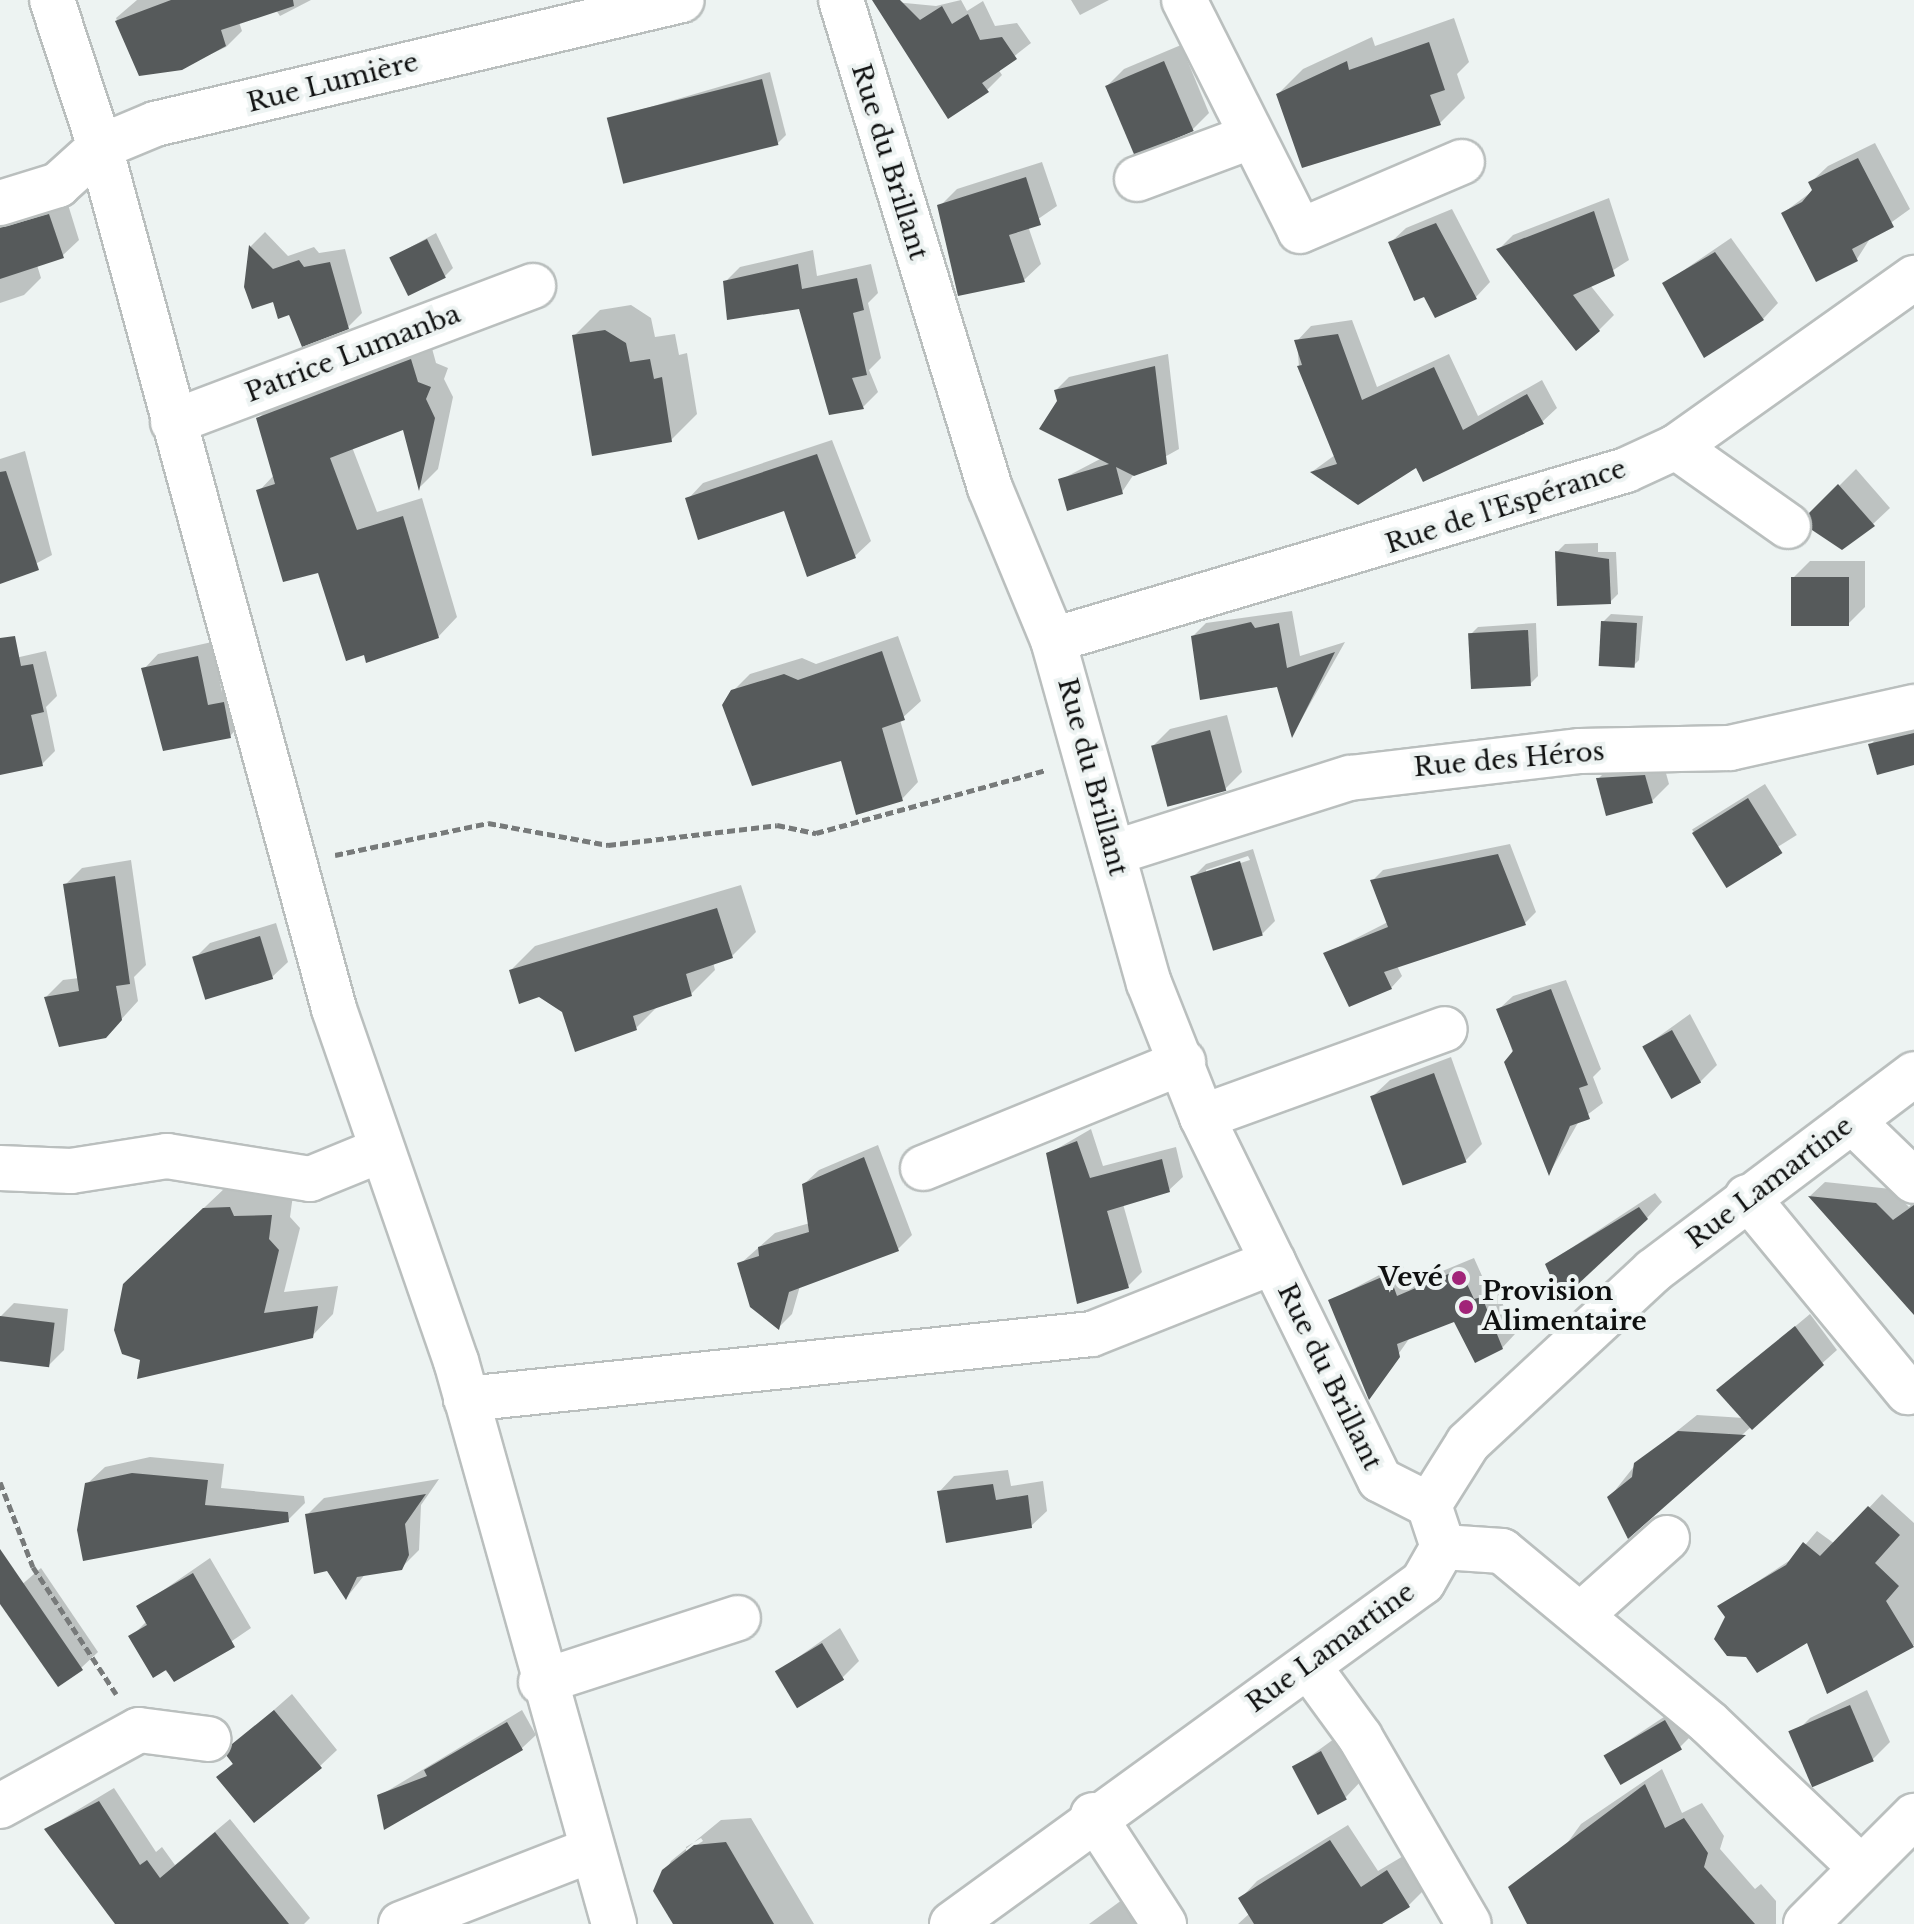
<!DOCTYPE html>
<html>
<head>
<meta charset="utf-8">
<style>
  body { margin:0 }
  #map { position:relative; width:1914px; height:1924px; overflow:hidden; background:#edf3f2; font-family:"Libre Baskerville",serif }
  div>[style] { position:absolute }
  .shadow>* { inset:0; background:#0003; transform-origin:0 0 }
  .building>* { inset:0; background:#565a5b; transform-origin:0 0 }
  .path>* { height:5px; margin-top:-2.5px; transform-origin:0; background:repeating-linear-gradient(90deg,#777a7a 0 8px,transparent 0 12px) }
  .roads { filter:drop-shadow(2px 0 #babfbe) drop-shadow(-2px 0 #babfbe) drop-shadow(0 2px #babfbe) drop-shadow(0 -2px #babfbe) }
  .minor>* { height:44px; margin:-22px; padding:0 22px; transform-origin:22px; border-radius:22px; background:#fff }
  .dots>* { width:22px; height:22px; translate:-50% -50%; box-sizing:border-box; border:4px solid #edf3f2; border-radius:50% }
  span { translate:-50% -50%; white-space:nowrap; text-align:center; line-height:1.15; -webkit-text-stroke:8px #edf3f2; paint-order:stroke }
  .street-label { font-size:26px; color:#0f1010 }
  .poi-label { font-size:26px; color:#0f1010; font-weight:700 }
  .right { translate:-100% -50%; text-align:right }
  .left { translate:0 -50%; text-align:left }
</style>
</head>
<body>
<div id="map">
  <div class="shadow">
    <i style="clip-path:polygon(137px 0,311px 0,280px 16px,276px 10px,239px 22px,242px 31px,226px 47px,181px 68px,140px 74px,116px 18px)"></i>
    <i style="clip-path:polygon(874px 0,936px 6px,961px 0,967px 11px,983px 1px,995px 26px,1017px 23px,1031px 43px,998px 69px,1002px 75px,987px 90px)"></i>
    <i style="clip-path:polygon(1071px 0,1109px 0,1080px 15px)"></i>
    <i style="clip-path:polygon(1454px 18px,1469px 62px,1457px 74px,1465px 98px,1440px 123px,1278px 94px,1303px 69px,1372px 37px,1375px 46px)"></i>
    <i style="clip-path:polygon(1181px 45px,1209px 113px,1192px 130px,1107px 86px,1124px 69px)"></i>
    <i style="clip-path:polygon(770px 72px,786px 135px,778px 143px,609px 119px)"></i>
    <i style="clip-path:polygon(1875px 143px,1910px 209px,1871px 237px,1857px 259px,1783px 213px,1814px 190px,1811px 182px,1828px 166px)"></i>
    <i style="clip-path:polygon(1042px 162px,1057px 206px,1028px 226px,1041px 264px,1024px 280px,940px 206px,957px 189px)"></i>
    <i style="clip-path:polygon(66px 198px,79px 240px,62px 256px,37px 265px,41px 278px,24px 295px,0 303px,0 219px)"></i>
    <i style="clip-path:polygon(1609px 198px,1629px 260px,1590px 285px,1614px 315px,1599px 330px,1499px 249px,1513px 235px)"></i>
    <i style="clip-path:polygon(1452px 209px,1490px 282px,1476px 297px,1391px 242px,1406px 228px)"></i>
    <i style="clip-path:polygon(265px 232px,288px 256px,314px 247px,319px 253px,345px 249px,362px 313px,348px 327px,290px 312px,246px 287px,251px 246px)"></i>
    <i style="clip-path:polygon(436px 233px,453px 268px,445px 276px,391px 258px)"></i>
    <i style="clip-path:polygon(1731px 238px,1778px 303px,1763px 319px,1665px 283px)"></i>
    <i style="clip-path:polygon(813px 250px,817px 276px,871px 264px,878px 293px,868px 303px,881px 358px,869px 370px,878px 392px,863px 407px,801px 307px,725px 282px,740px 267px)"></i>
    <i style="clip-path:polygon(631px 305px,651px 318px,655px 337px,675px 334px,679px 355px,687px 353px,697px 414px,671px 440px,574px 336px,600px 310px)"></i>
    <i style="clip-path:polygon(1352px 320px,1377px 387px,1449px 354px,1478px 416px,1542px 380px,1557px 408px,1542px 422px,1417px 466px,1313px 471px,1335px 455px,1299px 367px,1297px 341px,1311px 326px)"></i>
    <i style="clip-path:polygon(430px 341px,436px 363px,448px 368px,444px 379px,453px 397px,438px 469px,420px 487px,405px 427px,352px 447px,377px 512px,422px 498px,457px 617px,438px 637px,320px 570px,259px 491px,275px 474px,258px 419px,277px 399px)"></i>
    <i style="clip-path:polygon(1168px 354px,1179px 449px,1134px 474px,1122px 492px,1060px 480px,1102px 458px,1056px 390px,1069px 377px)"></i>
    <i style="clip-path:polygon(832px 440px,871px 541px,855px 556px,785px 509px,688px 499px,703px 483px)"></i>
    <i style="clip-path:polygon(25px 451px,52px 555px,0 583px,0 459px)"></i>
    <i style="clip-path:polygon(1856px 469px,1890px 508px,1873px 524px,1811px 514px)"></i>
    <i style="clip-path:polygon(1598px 543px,1598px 552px,1616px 552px,1618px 594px,1610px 602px,1557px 552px,1565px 544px)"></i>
    <i style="clip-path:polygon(1810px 561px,1865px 561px,1865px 607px,1848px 624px,1793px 578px)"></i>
    <i style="clip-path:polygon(1292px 611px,1300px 656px,1345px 642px,1293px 734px,1279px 684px,1193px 636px,1206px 623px)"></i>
    <i style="clip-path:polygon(1611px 614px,1643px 616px,1639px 660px,1631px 668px,1603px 622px)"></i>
    <i style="clip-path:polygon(1536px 623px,1538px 676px,1530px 684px,1470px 635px,1478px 627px)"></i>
    <i style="clip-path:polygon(898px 636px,921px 701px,900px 720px,918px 782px,902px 799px,733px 691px,750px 674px,802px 658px,816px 664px)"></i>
    <i style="clip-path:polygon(212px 642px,222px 692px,238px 689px,244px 721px,230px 736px,144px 669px,158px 654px)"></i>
    <i style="clip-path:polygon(0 651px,2px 661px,46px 651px,57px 696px,46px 707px,55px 751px,42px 764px,0 773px)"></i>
    <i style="clip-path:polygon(1227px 715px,1242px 772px,1225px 789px,1153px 746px,1170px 729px)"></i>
    <i style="clip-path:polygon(1914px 721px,1914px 763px,1870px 745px,1887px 728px)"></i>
    <i style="clip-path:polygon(1662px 759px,1669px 784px,1652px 801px,1598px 779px,1615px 762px)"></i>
    <i style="left:1765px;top:784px;width:60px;height:86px;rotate:58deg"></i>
    <i style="clip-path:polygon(1510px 844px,1536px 912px,1525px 923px,1397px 966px,1402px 976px,1391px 988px,1325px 954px,1388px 922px,1372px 881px,1383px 870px)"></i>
    <i style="clip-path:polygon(evenodd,1253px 849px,1275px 921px,1262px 934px,1193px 877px,1206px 864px,1253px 849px,1248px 856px,1250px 860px,1206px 874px,1206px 870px,1248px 856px)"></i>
    <i style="clip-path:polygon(131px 860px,146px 965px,134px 977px,138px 1001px,106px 1036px,46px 997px,63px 980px,79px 978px,65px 885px,82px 868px)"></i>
    <i style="clip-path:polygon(741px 885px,756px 932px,732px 956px,713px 962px,715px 970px,691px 994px,659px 1005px,636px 1028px,511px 970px,535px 946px)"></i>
    <i style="clip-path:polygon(276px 923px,288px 962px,272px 977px,207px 997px,195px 958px,210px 943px)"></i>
    <i style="clip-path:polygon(1566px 980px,1601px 1069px,1593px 1077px,1603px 1103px,1579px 1121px,1550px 1172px,1499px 1009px,1513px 996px)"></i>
    <i style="clip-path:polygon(1690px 1014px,1717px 1065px,1700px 1082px,1644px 1047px)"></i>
    <i style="clip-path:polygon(1451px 1057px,1482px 1144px,1465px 1161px,1373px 1096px,1390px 1080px)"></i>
    <i style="clip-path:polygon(1091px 1129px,1103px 1166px,1176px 1147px,1183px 1177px,1169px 1190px,1123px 1204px,1142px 1272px,1128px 1286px,1048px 1154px)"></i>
    <i style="clip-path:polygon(878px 1145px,912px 1235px,898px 1249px,800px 1286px,792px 1314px,779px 1327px,740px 1264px,775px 1233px,810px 1223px,804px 1184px,819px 1170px)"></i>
    <i style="clip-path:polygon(1825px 1182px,1891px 1189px,1909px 1207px,1914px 1201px,1914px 1287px,1900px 1298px,1810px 1196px)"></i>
    <i style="clip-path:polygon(252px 1186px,255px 1195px,293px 1195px,290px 1217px,300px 1228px,284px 1292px,338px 1286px,333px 1314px,312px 1336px,142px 1359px,147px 1262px,226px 1187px)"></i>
    <i style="clip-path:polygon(1655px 1193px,1662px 1202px,1647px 1218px,1547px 1264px)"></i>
    <i style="clip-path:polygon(1474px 1258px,1487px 1287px,1495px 1285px,1515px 1334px,1502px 1348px,1455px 1319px,1411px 1336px,1369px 1396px,1330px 1301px,1402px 1263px,1411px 1284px)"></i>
    <i style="clip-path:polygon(14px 1303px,68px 1309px,64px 1350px,49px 1365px,0 1359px,0 1317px)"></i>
    <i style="clip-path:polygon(1810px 1314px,1837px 1350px,1629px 1536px,1609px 1498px,1636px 1464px,1697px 1415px,1744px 1418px,1719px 1390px)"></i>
    <i style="clip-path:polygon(150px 1457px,224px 1464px,221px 1488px,304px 1496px,305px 1503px,288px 1520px,87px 1484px,105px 1467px)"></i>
    <i style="clip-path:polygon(1008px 1470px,1011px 1486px,1043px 1481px,1047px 1511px,1031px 1526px,939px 1492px,954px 1476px)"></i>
    <i style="clip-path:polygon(439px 1479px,421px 1505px,419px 1550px,401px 1568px,366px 1573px,347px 1597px,307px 1515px,324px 1498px)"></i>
    <i style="clip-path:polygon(1882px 1494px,1914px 1523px,1914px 1645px,1828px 1692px,1808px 1640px,1727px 1617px,1720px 1606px,1795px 1557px,1817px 1531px,1835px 1544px)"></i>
    <i style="clip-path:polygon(210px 1558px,251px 1628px,175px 1680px,131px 1637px,147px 1621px,139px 1607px)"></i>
    <i style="clip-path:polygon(41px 1568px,98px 1652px,81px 1668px,19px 1587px)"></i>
    <i style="clip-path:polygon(840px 1628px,859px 1661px,842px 1678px,777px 1672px)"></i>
    <i style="clip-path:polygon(1867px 1690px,1890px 1742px,1873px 1759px,1793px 1735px,1810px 1718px)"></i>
    <i style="clip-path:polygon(292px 1694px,337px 1750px,320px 1766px,219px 1777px,234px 1762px,234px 1745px)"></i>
    <i style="clip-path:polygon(1682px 1705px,1697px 1730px,1680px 1747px,1605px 1756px)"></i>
    <i style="clip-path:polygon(522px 1710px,536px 1735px,522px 1748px,379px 1796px)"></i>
    <i style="clip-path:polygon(1338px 1736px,1362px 1780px,1346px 1797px,1294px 1768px)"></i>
    <i style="clip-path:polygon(1662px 1769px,1682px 1813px,1702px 1803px,1724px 1836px,1720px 1849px,1755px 1889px,1761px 1884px,1776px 1901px,1776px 1924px,1660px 1924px,1560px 1853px,1581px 1824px)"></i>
    <i style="clip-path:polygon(114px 1788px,156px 1852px,162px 1847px,175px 1865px,230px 1819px,310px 1918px,304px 1924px,117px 1924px,46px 1829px)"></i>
    <i style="clip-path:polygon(evenodd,751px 1818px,814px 1924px,675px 1924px,655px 1891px,671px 1861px,721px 1820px,751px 1818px,701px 1838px,703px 1841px,686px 1852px,686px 1847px,701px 1838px)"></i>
    <i style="clip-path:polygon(1348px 1825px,1378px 1871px,1405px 1855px,1425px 1889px,1409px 1905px,1379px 1924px,1238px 1924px,1250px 1913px,1241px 1898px,1257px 1881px)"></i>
    <i style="clip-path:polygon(1126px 1897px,1144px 1924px,1089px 1924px)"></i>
  </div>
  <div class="building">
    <i style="clip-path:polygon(171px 0,293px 0,294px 6px,221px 30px,226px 46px,182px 70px,139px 76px,115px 21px)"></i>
    <i style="clip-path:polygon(872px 0,900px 0,920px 20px,942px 6px,952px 24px,968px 14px,980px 40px,1002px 37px,1017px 59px,982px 83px,989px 92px,948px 119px)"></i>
    <i style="clip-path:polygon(1429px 42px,1445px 90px,1430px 95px,1441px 125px,1302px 168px,1276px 94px,1347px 61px,1349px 70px)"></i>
    <i style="left:1164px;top:61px;width:76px;height:64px;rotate:67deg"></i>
    <i style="left:762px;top:79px;width:68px;height:160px;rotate:76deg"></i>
    <i style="clip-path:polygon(1858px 158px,1894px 227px,1852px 249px,1858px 261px,1816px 282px,1781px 213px,1802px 202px,1812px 190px,1808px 182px)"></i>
    <i style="clip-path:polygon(1026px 177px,1041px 225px,1009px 235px,1025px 282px,958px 296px,937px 205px)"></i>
    <i style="clip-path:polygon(1594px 211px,1615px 276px,1573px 295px,1600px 331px,1576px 351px,1496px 249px)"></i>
    <i style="clip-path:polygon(49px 214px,64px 258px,0 279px,0 228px)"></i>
    <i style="clip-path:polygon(1436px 223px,1477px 299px,1435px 318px,1424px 297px,1414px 301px,1388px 242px)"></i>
    <i style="left:427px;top:239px;width:43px;height:42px;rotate:64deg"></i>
    <i style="clip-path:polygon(249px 245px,273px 269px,299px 260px,304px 267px,330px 262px,349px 329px,302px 347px,289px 315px,278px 319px,273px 302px,252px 309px,244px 287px)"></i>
    <i style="clip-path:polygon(1715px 252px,1764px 320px,1704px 358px,1662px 283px)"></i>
    <i style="clip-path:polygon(798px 264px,802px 289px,857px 278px,864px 310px,853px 313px,867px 375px,852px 378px,864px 409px,829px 415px,799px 309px,727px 320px,723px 281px)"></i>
    <i style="clip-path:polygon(605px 330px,626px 343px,630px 362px,650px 359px,654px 379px,662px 377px,672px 442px,592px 456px,572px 335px)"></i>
    <i style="clip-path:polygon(1338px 334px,1362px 400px,1434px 367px,1463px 430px,1527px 394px,1544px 424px,1423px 482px,1416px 468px,1358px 505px,1310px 472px,1337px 464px,1297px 366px,1302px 365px,1294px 340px)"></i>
    <i style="clip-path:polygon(411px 359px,418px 382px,431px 387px,426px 399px,435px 418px,419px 491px,403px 430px,330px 458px,357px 530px,403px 516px,439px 638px,366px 663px,364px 655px,346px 661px,318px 573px,283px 582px,256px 490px,275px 484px,256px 418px)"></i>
    <i style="clip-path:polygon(1155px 366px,1167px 464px,1134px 476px,1116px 467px,1123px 494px,1067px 511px,1058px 479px,1109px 464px,1039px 429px,1057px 401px,1054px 390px)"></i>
    <i style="clip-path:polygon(817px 454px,856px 558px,807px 577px,784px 511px,698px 540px,685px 498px)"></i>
    <i style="clip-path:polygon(6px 471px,39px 570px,0 584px,0 472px)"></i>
    <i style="clip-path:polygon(1838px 484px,1875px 526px,1842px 550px,1812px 530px,1809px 513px)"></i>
    <i style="clip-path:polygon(1555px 551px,1609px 559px,1611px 604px,1557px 606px)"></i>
    <i style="left:1791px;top:577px;width:58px;height:49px"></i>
    <i style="left:1601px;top:621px;width:36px;height:45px;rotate:3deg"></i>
    <i style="clip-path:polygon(1251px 622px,1255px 628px,1279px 623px,1287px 668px,1335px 652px,1292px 738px,1277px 687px,1200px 700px,1191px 636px)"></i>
    <i style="left:1528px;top:630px;width:56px;height:60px;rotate:87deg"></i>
    <i style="clip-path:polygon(15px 636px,21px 666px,33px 664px,44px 712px,31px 715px,43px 766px,0 775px,0 638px)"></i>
    <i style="clip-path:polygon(882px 651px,905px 720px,882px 728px,903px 801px,856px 815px,841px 761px,752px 786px,722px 705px,731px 690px,784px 674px,798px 680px)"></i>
    <i style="clip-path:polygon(198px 656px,208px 705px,224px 702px,231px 738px,163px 751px,141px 668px)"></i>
    <i style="left:1210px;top:730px;width:63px;height:61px;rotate:75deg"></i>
    <i style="clip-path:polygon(1914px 733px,1914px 765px,1877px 775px,1868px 744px)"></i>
    <i style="clip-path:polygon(1645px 775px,1653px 803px,1606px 816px,1596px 778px)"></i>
    <i style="left:1748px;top:798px;width:65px;height:66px;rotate:58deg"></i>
    <i style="clip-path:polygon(1498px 854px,1526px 925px,1384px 972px,1392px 989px,1349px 1007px,1323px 953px,1388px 927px,1370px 880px)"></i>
    <i style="left:1240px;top:861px;width:78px;height:52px;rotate:73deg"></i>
    <i style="clip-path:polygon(115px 876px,130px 984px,116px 986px,122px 1020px,106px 1038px,59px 1047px,44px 997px,79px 991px,63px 884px)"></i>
    <i style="clip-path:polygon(717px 908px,733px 958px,686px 974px,692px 996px,633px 1016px,637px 1030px,575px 1052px,562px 1012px,539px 997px,519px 1004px,509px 970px)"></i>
    <i style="left:260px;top:936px;width:45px;height:71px;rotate:73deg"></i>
    <i style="clip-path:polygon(1551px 989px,1588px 1085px,1579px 1088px,1590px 1119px,1570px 1126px,1549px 1176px,1504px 1062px,1513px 1051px,1496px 1009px)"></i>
    <i style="left:1672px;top:1030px;width:60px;height:34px;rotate:61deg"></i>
    <i style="left:1434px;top:1073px;width:95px;height:68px;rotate:70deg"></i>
    <i style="clip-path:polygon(1077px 1141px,1090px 1178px,1162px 1159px,1170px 1192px,1107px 1211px,1129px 1288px,1077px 1304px,1046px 1153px)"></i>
    <i style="clip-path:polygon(864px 1157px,899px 1251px,789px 1292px,779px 1330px,750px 1307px,737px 1263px,759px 1256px,758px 1247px,809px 1232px,802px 1184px)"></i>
    <i style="clip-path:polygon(1808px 1196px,1876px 1203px,1893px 1220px,1914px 1205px,1914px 1315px)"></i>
    <i style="clip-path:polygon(230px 1207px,234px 1216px,272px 1215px,269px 1239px,279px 1250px,264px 1313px,318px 1306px,313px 1338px,137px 1379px,140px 1360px,122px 1354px,114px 1330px,123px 1284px,203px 1208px)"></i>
    <i style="clip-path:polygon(1639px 1207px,1648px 1219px,1561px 1300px,1545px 1264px)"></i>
    <i style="clip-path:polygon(1460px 1269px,1474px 1299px,1482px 1297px,1503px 1349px,1475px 1363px,1454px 1322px,1397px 1344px,1400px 1357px,1369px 1400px,1328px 1300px,1389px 1274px,1397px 1296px)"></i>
    <i style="left:0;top:1316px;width:55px;height:45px;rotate:7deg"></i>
    <i style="clip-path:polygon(1795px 1326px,1824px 1365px,1752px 1430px,1716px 1390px)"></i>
    <i style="clip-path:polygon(1678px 1431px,1746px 1435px,1628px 1539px,1607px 1497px,1632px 1477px,1634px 1463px)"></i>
    <i style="clip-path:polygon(132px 1473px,208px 1480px,205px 1505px,288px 1512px,289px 1522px,83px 1561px,77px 1530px,85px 1483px)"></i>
    <i style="clip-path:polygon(993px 1484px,996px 1500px,1028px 1495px,1032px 1528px,946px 1543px,937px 1491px)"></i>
    <i style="clip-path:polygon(426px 1494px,405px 1524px,409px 1555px,402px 1570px,357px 1577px,346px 1600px,327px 1571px,314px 1574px,305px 1514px)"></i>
    <i style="clip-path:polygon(1868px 1506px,1900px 1535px,1875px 1563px,1899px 1586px,1886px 1601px,1914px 1647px,1827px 1694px,1807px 1643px,1757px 1673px,1746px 1657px,1727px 1656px,1714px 1639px,1725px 1617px,1717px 1606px,1786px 1565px,1803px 1542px,1820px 1556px)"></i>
    <i style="clip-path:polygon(0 1549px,83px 1670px,58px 1687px,0 1604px)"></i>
    <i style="clip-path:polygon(193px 1573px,235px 1647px,174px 1682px,166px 1670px,153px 1678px,128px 1636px,147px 1625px,136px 1606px)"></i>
    <i style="left:822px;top:1643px;width:43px;height:55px;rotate:59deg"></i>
    <i style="left:1850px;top:1705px;width:61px;height:67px;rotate:67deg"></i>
    <i style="clip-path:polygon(274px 1710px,322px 1768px,254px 1823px,216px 1777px,233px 1764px,226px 1755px,232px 1744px)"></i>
    <i style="left:1665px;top:1720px;width:34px;height:71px;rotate:60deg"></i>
    <i style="clip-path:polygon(507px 1722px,523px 1750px,384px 1830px,377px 1795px,427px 1776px,424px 1770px)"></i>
    <i style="left:1321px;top:1751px;width:55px;height:33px;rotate:62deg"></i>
    <i style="clip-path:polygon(1645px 1784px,1665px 1828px,1684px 1818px,1708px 1853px,1704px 1867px,1755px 1924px,1527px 1924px,1508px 1887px)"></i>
    <i style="clip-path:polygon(99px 1801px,140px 1865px,147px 1860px,160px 1878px,215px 1832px,289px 1924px,115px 1924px,44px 1829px)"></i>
    <i style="clip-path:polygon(1330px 1840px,1361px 1887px,1387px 1870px,1410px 1907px,1382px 1924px,1254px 1924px,1238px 1898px)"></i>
    <i style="clip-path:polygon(726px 1842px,774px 1924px,673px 1924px,653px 1891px,662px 1870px,694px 1845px)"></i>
  </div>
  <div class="path">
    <i style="left:335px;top:855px;width:156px;rotate:-11.8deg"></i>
    <i style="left:488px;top:823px;width:122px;rotate:10.4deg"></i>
    <i style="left:608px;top:845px;width:170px;rotate:-6.7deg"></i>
    <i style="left:777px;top:825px;width:40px;rotate:12deg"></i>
    <i style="left:816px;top:833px;width:238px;rotate:-15.3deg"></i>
    <i style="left:0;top:1482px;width:91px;rotate:68.8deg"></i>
    <i style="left:33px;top:1567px;width:152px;rotate:56.8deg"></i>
  </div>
  <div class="roads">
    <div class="minor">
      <i style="left:52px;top:0;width:155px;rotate:71.9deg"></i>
      <i style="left:100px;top:147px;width:893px;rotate:74.81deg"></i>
      <i style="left:334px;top:1009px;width:373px;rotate:70.9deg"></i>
      <i style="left:456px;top:1361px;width:585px;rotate:74.32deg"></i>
      <i style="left:841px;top:0;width:510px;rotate:73.02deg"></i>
      <i style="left:990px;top:488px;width:165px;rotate:67.5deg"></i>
      <i style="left:1053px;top:640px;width:356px;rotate:74.4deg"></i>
      <i style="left:1149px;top:983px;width:144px;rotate:68.4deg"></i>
      <i style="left:1202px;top:1117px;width:404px;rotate:63.9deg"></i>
      <i style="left:1380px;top:1480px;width:55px;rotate:27deg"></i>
      <i style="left:1184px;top:0;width:258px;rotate:63.3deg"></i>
      <i style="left:1300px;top:231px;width:176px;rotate:-23.1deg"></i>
      <i style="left:1137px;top:179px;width:121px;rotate:-20.4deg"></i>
      <i style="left:0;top:203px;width:61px;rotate:-17.2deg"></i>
      <i style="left:58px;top:185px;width:57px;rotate:-42.1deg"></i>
      <i style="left:100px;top:147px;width:60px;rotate:-22.7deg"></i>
      <i style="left:155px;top:124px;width:541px;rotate:-13.24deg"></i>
      <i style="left:173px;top:422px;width:385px;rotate:-20.7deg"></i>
      <i style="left:1676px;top:447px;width:137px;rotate:35.2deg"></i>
      <i style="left:1053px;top:640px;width:598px;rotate:-16.52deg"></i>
      <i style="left:1626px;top:470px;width:55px;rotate:-24.7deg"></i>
      <i style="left:1676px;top:447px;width:292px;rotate:-35.4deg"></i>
      <i style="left:1113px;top:853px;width:249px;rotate:-17.6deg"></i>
      <i style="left:1350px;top:778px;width:232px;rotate:-6.7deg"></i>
      <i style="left:1580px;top:751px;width:150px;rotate:-1.1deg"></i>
      <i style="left:1730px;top:748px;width:189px;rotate:-12.6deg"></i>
      <i style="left:1202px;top:1117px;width:258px;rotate:-19.9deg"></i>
      <i style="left:1852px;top:1121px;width:86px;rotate:44.1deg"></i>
      <i style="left:0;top:1168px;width:71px;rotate:2.4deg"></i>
      <i style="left:71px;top:1171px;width:97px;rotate:-8.9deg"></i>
      <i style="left:167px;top:1156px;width:145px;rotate:9.1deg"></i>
      <i style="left:310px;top:1179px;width:77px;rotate:-22.2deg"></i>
      <i style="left:923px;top:1168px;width:281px;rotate:-22.2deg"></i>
      <i style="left:1747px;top:1197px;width:253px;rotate:50.5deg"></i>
      <i style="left:466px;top:1399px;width:629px;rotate:-5.93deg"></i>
      <i style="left:1092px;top:1334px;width:195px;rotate:-21.7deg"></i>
      <i style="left:1443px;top:1547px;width:59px;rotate:3.9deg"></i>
      <i style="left:1502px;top:1551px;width:269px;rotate:39.7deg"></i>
      <i style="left:1709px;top:1723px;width:210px;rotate:43.6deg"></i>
      <i style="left:1582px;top:1614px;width:114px;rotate:-41.8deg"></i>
      <i style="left:1309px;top:1667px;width:87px;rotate:53.9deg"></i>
      <i style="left:1360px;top:1737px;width:216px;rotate:59.8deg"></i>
      <i style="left:541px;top:1682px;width:207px;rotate:-18deg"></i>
      <i style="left:0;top:1806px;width:158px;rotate:-28.7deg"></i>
      <i style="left:139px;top:1730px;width:70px;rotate:7.4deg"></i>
      <i style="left:1093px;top:1815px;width:130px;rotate:56.9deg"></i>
      <i style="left:401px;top:1924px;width:204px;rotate:-21.3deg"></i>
      <i style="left:952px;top:1924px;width:582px;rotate:-35.98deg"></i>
      <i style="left:1423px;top:1582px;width:40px;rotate:-60.3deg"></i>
      <i style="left:1443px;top:1547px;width:44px;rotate:-108.4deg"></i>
      <i style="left:1429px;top:1505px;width:73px;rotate:-57.8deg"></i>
      <i style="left:1468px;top:1443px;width:253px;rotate:-42.9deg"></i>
      <i style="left:1653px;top:1271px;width:327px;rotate:-37deg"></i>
      <i style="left:1806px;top:1924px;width:153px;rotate:-45deg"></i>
    </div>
  </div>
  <div class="dots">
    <i style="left:1459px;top:1278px;background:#a12478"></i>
    <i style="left:1466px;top:1307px;background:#a12478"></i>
  </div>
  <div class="street-label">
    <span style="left:333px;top:83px;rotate:-14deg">Rue Lumière</span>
    <span style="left:889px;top:162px;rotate:73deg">Rue du Brillant</span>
    <span style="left:353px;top:354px;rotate:-21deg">Patrice Lumanba</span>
    <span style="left:1506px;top:507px;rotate:-18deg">Rue de l'Espérance</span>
    <span style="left:1509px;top:760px;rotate:-5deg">Rue des Héros</span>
    <span style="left:1092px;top:777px;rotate:75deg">Rue du Brillant</span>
    <span style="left:1770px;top:1183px;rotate:-37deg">Rue Lamartine</span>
    <span style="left:1329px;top:1377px;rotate:64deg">Rue du Brillant</span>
    <span style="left:1331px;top:1648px;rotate:-36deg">Rue Lamartine</span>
  </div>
  <div class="poi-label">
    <span class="right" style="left:1443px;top:1278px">Vevé</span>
    <span class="left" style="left:1482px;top:1307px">Provision<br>Alimentaire</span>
  </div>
</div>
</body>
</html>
